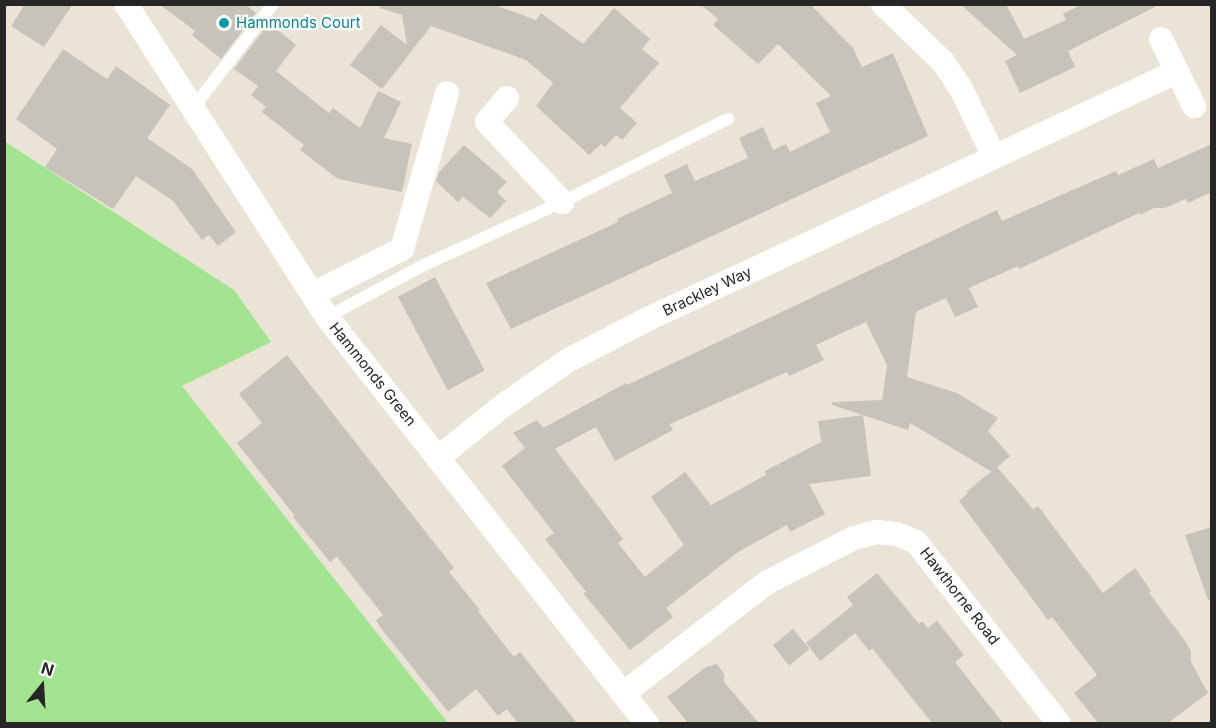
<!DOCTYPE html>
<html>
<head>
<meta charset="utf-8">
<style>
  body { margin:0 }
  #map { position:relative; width:1216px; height:728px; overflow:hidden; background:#eae4d7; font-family:Inter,sans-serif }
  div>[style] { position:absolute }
  .green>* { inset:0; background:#a3e490 }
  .building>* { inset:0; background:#c8c3ba; transform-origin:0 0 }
  .lane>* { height:12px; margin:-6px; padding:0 6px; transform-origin:6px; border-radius:6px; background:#fff }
  .street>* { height:24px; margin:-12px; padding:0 12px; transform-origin:12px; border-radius:12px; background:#fff }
  .dots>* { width:16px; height:16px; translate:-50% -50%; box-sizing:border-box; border:3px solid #fff; border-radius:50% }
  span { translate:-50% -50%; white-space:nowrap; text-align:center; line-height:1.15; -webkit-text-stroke:4.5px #fff; paint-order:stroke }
  .culture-label { font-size:15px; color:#0d838f }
  .left { translate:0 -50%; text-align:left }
  .street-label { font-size:15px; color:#262626 }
  .frame { position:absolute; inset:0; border:6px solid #262626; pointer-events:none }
  .north { position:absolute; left:12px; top:656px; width:60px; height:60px; -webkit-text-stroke:4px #fff; paint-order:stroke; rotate:18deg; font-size:16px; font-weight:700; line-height:24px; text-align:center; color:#262626 }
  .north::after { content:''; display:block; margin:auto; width:21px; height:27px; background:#262626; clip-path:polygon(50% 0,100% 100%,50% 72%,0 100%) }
</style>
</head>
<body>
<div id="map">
  <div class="green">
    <i style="clip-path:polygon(4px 141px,234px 290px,271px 342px,182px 386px,448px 723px,5px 723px)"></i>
  </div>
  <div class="building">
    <i style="clip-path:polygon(25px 4px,73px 4px,44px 47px,11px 26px)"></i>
    <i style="clip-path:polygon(159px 4px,245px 4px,256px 13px,221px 59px,192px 35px,195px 31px)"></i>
    <i style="clip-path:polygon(380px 4px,492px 4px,536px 20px,541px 13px,583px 44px,614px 8px,650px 39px,642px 49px,659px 63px,620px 108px,637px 123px,622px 140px,616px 135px,605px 147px,601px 144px,589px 155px,536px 106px,553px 83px,526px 60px,431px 26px,382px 89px,350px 65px,381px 25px,407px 45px,402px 15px,380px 8px)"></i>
    <i style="clip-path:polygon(700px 4px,810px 4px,853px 48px,862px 67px,893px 53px,928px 136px,511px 329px,486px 283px,618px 222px,617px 219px,672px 193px,664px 175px,687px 164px,695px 181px,748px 158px,739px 138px,763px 127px,773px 150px,786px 144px,790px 152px,830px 132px,816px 103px,831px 96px,778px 44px,758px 64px,713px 25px,718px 19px)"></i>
    <i style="clip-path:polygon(960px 4px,1006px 4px,1024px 39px,1066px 20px,1063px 14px,1082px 4px,1161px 4px,1068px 51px,1075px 67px,1020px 93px,1005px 61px,1017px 55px)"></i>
    <i style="clip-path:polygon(269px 23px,296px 45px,276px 71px,329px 113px,333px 108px,360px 128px,378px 91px,401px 102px,384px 138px,412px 144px,402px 192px,338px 179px,300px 150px,304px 145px,262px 112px,266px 107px,251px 95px,258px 86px,234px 69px)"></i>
    <i style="clip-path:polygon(63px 49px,107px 79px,116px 66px,170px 105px,147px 138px,192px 169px,236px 232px,218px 246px,209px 235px,202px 240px,173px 201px,136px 176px,113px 209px,45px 167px,57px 149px,16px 119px)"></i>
    <i style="clip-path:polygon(1212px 144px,1212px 192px,1188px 203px,1186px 199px,1165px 208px,1154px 208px,1140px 215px,1139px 213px,1019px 269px,1018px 266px,969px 288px,978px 307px,955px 317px,946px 298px,916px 312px,907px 377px,957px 393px,998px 418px,988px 431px,1010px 456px,992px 472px,910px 423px,908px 430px,832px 405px,832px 402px,882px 400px,887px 365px,866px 322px,816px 345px,824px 360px,789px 376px,787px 372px,670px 424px,673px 430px,615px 461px,596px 427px,555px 449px,623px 539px,618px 543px,645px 577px,684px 545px,651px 497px,685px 472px,711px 505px,766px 475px,765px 471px,821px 442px,818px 421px,863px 415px,871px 476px,809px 484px,825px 514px,790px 532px,787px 525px,738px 552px,666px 608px,673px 617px,630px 650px,583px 593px,586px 592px,545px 539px,554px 533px,502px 466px,525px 448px,513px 433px,537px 420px,543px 428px,626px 383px,627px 385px,997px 210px,1002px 221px,1116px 171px,1118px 175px,1154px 159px,1158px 168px)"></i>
    <i style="clip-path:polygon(464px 145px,507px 182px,497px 192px,506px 201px,490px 218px,463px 197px,458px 202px,436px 181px,439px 172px)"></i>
    <i style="left:435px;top:277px;width:106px;height:42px;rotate:62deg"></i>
    <i style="clip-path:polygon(287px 355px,454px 568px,449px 572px,480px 610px,478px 611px,514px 657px,520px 652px,577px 723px,518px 723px,507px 709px,498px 716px,476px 689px,448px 712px,380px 627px,376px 620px,383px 615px,337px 557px,330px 562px,293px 517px,295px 516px,237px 443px,262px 423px,239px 394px)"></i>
    <i style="clip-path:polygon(997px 467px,1033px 509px,1038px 506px,1103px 593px,1135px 568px,1151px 591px,1149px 593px,1185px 641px,1191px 651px,1191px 662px,1208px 693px,1168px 723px,1098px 723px,1074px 693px,1097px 675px,1052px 617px,1048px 620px,959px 501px,968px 493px,966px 492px)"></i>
    <i style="clip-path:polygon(1212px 527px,1212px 600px,1208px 600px,1185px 535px)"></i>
    <i style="clip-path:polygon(877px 573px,919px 624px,922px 621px,928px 628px,937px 621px,964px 655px,955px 662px,1003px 723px,932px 723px,872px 648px,869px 651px,855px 633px,820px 661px,806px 643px,853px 605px,847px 597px)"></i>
    <i style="left:793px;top:629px;width:26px;height:26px;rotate:51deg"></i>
    <i style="clip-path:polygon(717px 664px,724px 674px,724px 682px,759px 723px,688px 723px,667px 697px,706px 667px)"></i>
  </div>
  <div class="lane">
    <i style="left:194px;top:107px;width:130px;rotate:-52.5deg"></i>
    <i style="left:327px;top:317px;width:110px;rotate:-28.2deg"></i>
    <i style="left:424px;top:265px;width:152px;rotate:-24.5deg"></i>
    <i style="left:562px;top:202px;width:186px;rotate:-26.6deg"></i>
  </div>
  <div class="street">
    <i style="left:126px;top:4px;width:372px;rotate:57.3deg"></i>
    <i style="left:327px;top:317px;width:518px;rotate:51.82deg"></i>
    <i style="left:883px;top:4px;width:83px;rotate:44deg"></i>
    <i style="left:943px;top:62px;width:30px;rotate:56deg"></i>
    <i style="left:960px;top:87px;width:77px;rotate:63.8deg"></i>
    <i style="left:1161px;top:39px;width:75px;rotate:63.8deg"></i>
    <i style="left:507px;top:98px;width:31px;rotate:130deg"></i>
    <i style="left:487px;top:122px;width:110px;rotate:46.8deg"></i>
    <i style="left:313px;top:294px;width:100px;rotate:-26.8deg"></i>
    <i style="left:402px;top:249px;width:162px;rotate:-73.9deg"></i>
    <i style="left:439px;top:457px;width:83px;rotate:-38.7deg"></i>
    <i style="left:504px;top:405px;width:77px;rotate:-34.9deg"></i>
    <i style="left:567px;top:361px;width:93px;rotate:-27.4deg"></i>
    <i style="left:650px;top:318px;width:581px;rotate:-25.06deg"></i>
    <i style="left:623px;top:694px;width:181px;rotate:-37.8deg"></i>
    <i style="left:766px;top:583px;width:99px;rotate:-27.1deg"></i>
    <i style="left:854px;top:538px;width:24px;rotate:-15deg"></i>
    <i style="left:877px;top:532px;width:20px;rotate:6deg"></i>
    <i style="left:897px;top:534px;width:21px;rotate:23deg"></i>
    <i style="left:916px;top:542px;width:231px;rotate:51.8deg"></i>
  </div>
  <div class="dots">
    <i style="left:224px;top:23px;background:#0f9aa8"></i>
  </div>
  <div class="culture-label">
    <span class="left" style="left:236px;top:23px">Hammonds Court</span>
  </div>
  <div class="street-label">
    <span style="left:707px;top:291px;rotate:-25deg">Brackley Way</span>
    <span style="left:373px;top:374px;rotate:51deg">Hammonds Green</span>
    <span style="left:960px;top:596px;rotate:52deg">Hawthorne Road</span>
  </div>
  <div class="frame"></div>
  <div class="north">N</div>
</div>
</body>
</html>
